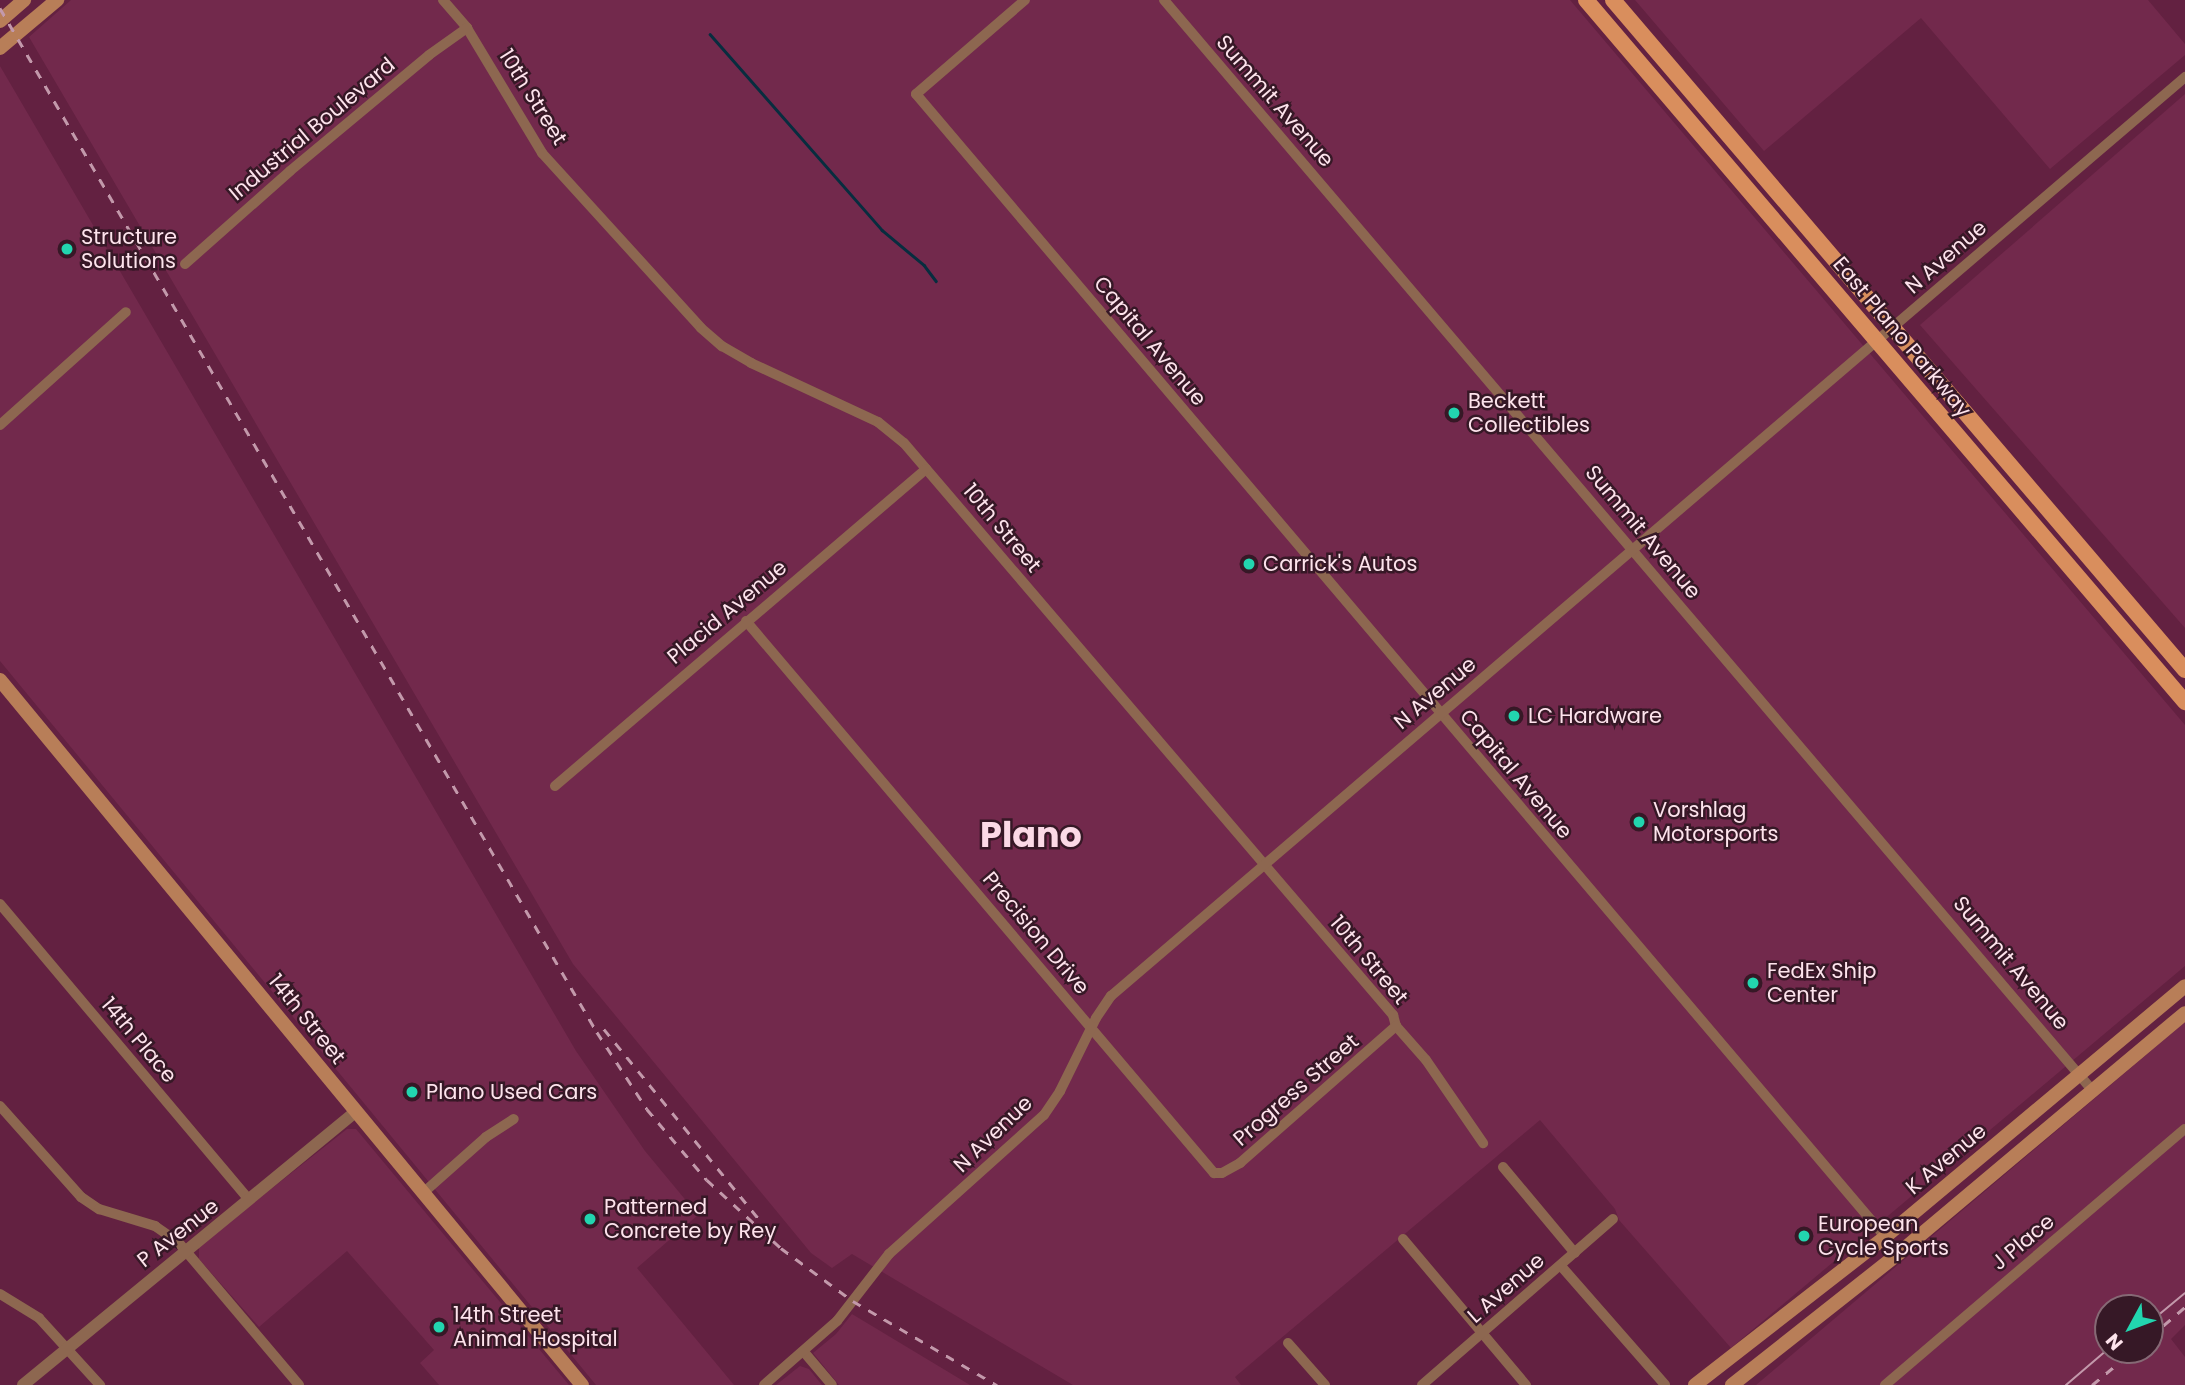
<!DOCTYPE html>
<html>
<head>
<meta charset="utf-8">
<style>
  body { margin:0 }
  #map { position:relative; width:2185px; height:1385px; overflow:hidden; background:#632141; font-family:Poppins,sans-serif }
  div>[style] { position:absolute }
  .built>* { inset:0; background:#72294c }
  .stream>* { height:2.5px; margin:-1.25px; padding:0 1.25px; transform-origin:1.25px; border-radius:1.25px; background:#072d3f }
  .minor>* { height:10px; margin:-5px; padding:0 5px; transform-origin:5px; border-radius:5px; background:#8d6750 }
  .tertiary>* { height:12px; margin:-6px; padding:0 6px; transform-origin:6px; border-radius:6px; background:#8d6750 }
  .secondary>* { height:14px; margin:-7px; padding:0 7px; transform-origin:7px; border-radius:7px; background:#b87e58 }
  .primary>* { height:16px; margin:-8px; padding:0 8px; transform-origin:8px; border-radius:8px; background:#d98e5d }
  .tram>* { height:2px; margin:-1px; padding:0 1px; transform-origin:1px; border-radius:1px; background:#c399ab }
  .rail>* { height:2.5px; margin-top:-1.25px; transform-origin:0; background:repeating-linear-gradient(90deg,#c399ab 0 9px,transparent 0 18px) }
  .dots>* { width:19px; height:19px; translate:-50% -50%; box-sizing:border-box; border:4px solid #361826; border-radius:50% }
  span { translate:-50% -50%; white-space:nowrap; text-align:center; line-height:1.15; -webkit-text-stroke:5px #361826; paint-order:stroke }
  .street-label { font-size:21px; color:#fde3ec }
  .poi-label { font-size:21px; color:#fde3ec }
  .left { translate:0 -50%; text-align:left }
  .town-label { font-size:35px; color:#fbd9e6; font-weight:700 }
  .north { position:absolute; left:2094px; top:1294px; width:70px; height:70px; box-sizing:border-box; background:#361826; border:2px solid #866975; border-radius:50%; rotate:229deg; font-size:19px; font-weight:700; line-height:28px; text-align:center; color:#fde3ec }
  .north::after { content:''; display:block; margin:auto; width:24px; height:32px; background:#22d5af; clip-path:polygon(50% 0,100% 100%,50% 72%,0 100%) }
</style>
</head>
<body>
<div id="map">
  <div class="built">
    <i style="clip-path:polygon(71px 0,1570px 0,2185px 725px,2185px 966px,1731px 1348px,1619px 1220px,1615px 1209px,1540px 1120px,1235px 1377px,1241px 1385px,1073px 1385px,852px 1254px,832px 1268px,811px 1253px,573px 964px,29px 37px)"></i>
    <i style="clip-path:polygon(1635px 0,2148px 0,2185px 44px,2185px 55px,2050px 169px,1921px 18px,1764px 151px)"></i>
    <i style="clip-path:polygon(0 66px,576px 1051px,645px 1151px,698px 1215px,637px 1268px,734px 1385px,596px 1385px,0 661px)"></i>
    <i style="clip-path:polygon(2185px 94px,2185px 628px,1920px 325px)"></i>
    <i style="clip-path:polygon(evenodd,2185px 1022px,2185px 1325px,2171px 1339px,2185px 1357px,2185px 1385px,1756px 1385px,2185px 1022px,2108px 1308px,2150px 1308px,2150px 1350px,2108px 1350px,2108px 1308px)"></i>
    <i style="clip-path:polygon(347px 1129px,356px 1129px,569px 1385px,439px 1385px,420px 1363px,434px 1350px,347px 1251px,259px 1327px,199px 1259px,199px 1246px)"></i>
    <i style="clip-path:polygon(852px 1314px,970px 1385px,839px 1385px,813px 1353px,836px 1334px)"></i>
    <i style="clip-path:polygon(800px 1366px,809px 1369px,822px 1385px,776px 1385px)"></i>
  </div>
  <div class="stream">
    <i style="left:710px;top:34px;width:261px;rotate:48.7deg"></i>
    <i style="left:882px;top:230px;width:55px;rotate:39.8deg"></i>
    <i style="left:924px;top:265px;width:20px;rotate:53deg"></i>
  </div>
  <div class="minor">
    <i style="left:443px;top:0;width:37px;rotate:49deg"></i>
    <i style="left:467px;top:28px;width:146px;rotate:59deg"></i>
    <i style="left:542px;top:153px;width:236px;rotate:47.7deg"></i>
    <i style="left:701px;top:328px;width:28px;rotate:41deg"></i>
    <i style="left:722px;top:346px;width:34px;rotate:30deg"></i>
    <i style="left:751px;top:363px;width:140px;rotate:24.9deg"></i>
    <i style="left:878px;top:422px;width:33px;rotate:39deg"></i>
    <i style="left:904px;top:443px;width:753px;rotate:49.47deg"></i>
    <i style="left:1393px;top:1015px;width:11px;rotate:75deg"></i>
    <i style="left:1396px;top:1026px;width:45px;rotate:48.6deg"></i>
    <i style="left:1426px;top:1060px;width:101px;rotate:55.5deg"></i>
    <i style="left:1025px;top:0;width:144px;rotate:139.2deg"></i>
    <i style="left:916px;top:94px;width:1520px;rotate:49.7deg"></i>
    <i style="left:1164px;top:0;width:1432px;rotate:49.59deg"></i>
    <i style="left:185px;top:264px;width:140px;rotate:-41.5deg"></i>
    <i style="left:290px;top:171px;width:181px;rotate:-39.8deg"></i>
    <i style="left:429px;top:55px;width:47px;rotate:-35.4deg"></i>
    <i style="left:0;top:425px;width:169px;rotate:-41.9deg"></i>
    <i style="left:746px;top:621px;width:724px;rotate:49.71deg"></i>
    <i style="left:1214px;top:1173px;width:8px"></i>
    <i style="left:1222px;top:1173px;width:21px;rotate:-29deg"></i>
    <i style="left:1240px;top:1163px;width:208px;rotate:-41.3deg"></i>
    <i style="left:555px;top:786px;width:488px;rotate:-40.5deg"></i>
    <i style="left:0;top:904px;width:387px;rotate:49.9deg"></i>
    <i style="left:0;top:1106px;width:122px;rotate:48.3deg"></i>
    <i style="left:81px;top:1197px;width:22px;rotate:34deg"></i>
    <i style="left:99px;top:1209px;width:59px;rotate:16.9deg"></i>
    <i style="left:155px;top:1226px;width:29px;rotate:35deg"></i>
    <i style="left:179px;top:1243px;width:186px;rotate:49.8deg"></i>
    <i style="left:1503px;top:1167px;width:112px;rotate:50.1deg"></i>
    <i style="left:423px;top:1193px;width:84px;rotate:-41.6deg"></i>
    <i style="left:486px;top:1137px;width:33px;rotate:-33deg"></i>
    <i style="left:1403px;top:1239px;width:191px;rotate:49.9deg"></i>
    <i style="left:1561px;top:1266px;width:158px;rotate:48.8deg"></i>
    <i style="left:0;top:1294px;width:46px;rotate:31.6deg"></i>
    <i style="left:39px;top:1318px;width:91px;rotate:47.7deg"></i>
    <i style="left:1288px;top:1343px;width:56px;rotate:48.6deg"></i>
    <i style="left:804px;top:1352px;width:43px;rotate:49.7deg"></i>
    <i style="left:764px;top:1385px;width:97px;rotate:-41.2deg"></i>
    <i style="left:837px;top:1321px;width:85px;rotate:-52.2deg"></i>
    <i style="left:889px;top:1254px;width:208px;rotate:-41.9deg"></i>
    <i style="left:1044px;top:1115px;width:29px;rotate:-56deg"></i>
    <i style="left:1060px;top:1091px;width:81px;rotate:-63.7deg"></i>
    <i style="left:1096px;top:1018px;width:27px;rotate:-56deg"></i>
    <i style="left:1111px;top:996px;width:1414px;rotate:-40.55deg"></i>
    <i style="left:1422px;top:1385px;width:253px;rotate:-41deg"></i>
    <i style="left:1885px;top:1385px;width:394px;rotate:-40.5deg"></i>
  </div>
  <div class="tertiary">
    <i style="left:23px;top:1385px;width:431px;rotate:-39.4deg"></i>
  </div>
  <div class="secondary">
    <i style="left:0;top:21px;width:32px;rotate:-41deg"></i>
    <i style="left:0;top:48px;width:75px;rotate:-40.1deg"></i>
    <i style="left:0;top:680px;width:914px;rotate:50.46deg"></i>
    <i style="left:1695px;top:1385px;width:241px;rotate:-37.9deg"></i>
    <i style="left:1885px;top:1237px;width:391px;rotate:-39.9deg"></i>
    <i style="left:1732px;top:1385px;width:213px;rotate:-38.3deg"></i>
    <i style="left:1899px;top:1253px;width:373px;rotate:-40deg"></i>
  </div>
  <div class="primary">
    <i style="left:1586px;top:0;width:923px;rotate:49.53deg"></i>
    <i style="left:1613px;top:0;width:881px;rotate:49.51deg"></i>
  </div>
  <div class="tram">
    <i style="left:2150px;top:1322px;width:45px;rotate:-39.6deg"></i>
    <i style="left:2066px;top:1385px;width:55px;rotate:-40.6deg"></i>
  </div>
  <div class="rail">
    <i style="left:0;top:8px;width:1185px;rotate:59.76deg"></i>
    <i style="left:597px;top:1032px;width:92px;rotate:57deg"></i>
    <i style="left:647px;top:1109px;width:93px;rotate:49.8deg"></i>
    <i style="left:707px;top:1180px;width:100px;rotate:42.6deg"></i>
    <i style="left:781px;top:1248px;width:89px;rotate:36.4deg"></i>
    <i style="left:853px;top:1301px;width:167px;rotate:30.3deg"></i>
    <i style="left:604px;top:1029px;width:245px;rotate:50.8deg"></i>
    <i style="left:2150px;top:1337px;width:46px;rotate:-40.6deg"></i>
    <i style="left:2092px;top:1385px;width:55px;rotate:-39.8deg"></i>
  </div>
  <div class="dots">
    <i style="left:67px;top:249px;background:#22d5af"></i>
    <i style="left:1454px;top:413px;background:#22d5af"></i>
    <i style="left:1249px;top:564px;background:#22d5af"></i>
    <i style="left:1514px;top:716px;background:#22d5af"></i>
    <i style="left:1639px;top:822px;background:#22d5af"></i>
    <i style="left:1753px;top:983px;background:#22d5af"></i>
    <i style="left:412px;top:1092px;background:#22d5af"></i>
    <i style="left:590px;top:1219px;background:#22d5af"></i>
    <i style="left:1804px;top:1236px;background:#22d5af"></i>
    <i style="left:439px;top:1327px;background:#22d5af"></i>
  </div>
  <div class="street-label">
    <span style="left:533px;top:97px;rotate:58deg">10th Street</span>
    <span style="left:1275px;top:101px;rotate:49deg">Summit Avenue</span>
    <span style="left:312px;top:129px;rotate:-40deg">Industrial Boulevard</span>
    <span style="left:1946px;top:257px;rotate:-41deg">N Avenue</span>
    <span style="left:1902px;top:337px;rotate:50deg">East Plano Parkway</span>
    <span style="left:1150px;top:341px;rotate:50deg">Capital Avenue</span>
    <span style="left:1002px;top:528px;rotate:50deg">10th Street</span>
    <span style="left:1643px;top:532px;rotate:50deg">Summit Avenue</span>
    <span style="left:727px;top:612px;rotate:-40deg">Placid Avenue</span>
    <span style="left:1435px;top:693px;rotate:-40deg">N Avenue</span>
    <span style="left:1516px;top:774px;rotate:50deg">Capital Avenue</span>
    <span style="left:1036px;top:933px;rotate:50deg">Precision Drive</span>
    <span style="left:1369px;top:960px;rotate:50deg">10th Street</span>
    <span style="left:2011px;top:963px;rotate:50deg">Summit Avenue</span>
    <span style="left:307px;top:1019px;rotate:51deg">14th Street</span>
    <span style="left:139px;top:1040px;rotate:50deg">14th Place</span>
    <span style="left:1296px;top:1090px;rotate:-41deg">Progress Street</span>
    <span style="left:993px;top:1134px;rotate:-44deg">N Avenue</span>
    <span style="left:1946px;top:1159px;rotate:-40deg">K Avenue</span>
    <span style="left:178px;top:1233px;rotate:-38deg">P Avenue</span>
    <span style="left:2023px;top:1242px;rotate:-40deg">J Place</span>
    <span style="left:1506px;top:1288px;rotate:-41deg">L Avenue</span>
  </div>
  <div class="poi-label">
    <span class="left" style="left:81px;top:249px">Structure<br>Solutions</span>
    <span class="left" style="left:1468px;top:413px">Beckett<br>Collectibles</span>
    <span class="left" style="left:1263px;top:564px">Carrick's Autos</span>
    <span class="left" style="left:1528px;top:716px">LC Hardware</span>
    <span class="left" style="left:1653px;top:822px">Vorshlag<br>Motorsports</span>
    <span class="left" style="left:1767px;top:983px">FedEx Ship<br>Center</span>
    <span class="left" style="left:426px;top:1092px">Plano Used Cars</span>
    <span class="left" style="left:604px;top:1219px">Patterned<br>Concrete by Rey</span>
    <span class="left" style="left:1818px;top:1236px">European<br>Cycle Sports</span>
    <span class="left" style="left:453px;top:1327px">14th Street<br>Animal Hospital</span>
  </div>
  <div class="town-label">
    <span style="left:1031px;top:835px">Plano</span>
  </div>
  <div class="north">N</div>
</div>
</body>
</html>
